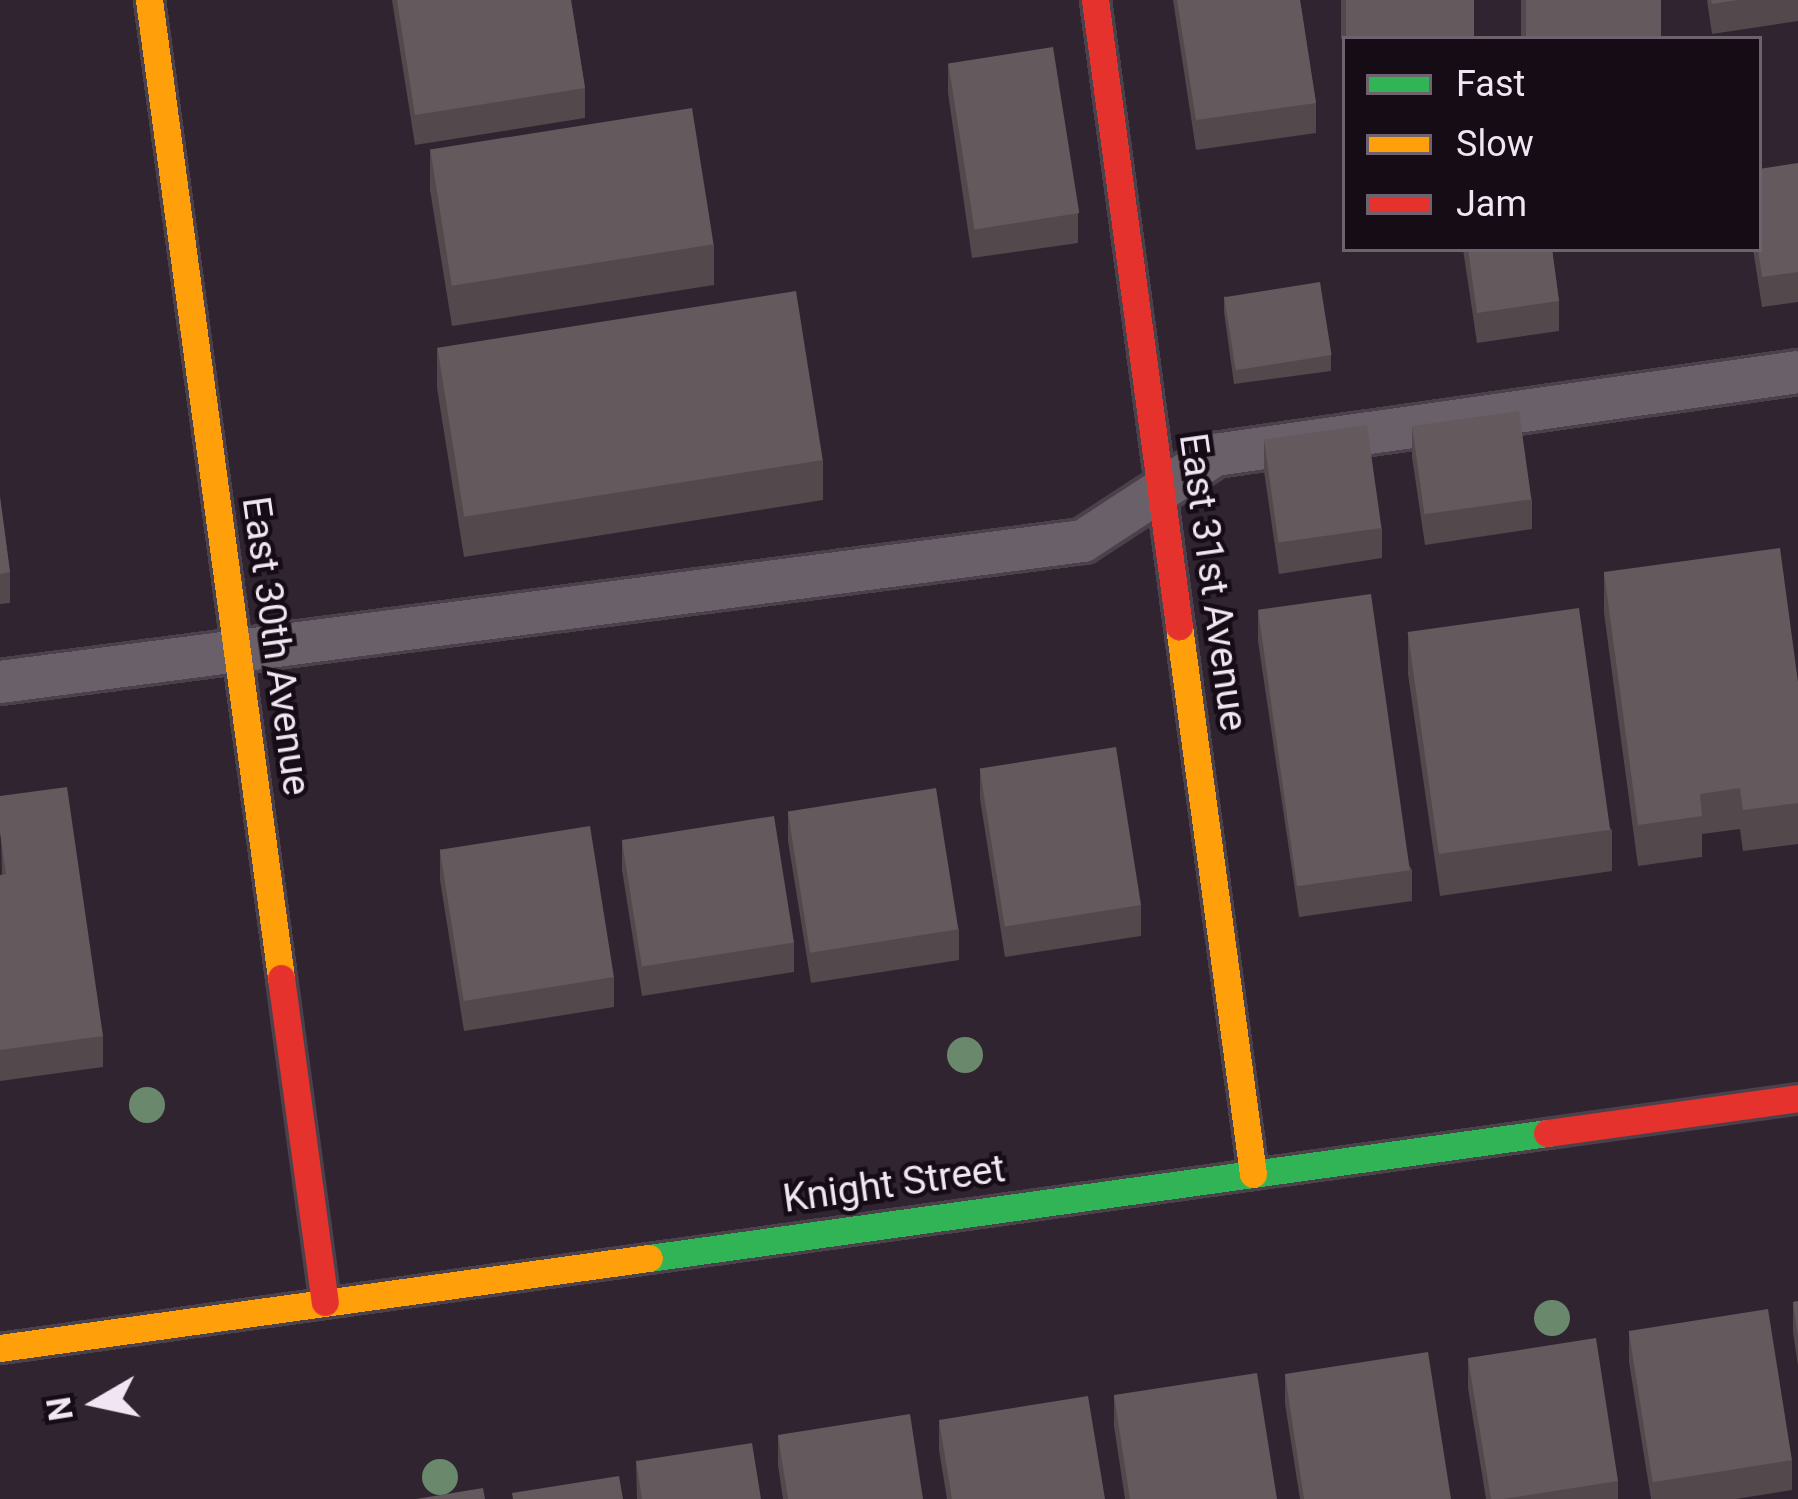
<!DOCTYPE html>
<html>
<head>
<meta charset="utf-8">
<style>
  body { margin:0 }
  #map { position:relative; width:1798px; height:1499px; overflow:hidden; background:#2f2430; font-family:Roboto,sans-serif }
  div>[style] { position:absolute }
  .roads { filter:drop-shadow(3px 0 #4b414b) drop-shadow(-3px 0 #4b414b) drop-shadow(0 3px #4b414b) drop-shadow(0 -3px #4b414b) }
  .lane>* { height:42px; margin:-21px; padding:0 21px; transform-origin:21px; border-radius:21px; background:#69606a }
  .fast>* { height:27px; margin:-13.5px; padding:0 13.5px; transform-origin:13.5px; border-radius:13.5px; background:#30b455 }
  .slow>* { height:27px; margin:-13.5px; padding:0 13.5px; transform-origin:13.5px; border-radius:13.5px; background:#ff9f0a }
  .jam>* { height:27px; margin:-13.5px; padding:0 13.5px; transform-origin:13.5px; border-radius:13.5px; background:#e5322d }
  .trees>* { width:36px; height:36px; margin:-18px; border-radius:50%; background:#6a896c }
  .wall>* { inset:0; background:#53484b; transform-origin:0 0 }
  .building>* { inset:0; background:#64595d; transform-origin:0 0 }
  span { translate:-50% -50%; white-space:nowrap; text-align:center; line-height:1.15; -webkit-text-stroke:9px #150c16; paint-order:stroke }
  .street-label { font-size:39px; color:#f1e4f3 }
  .legend { position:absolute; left:1342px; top:36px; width:420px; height:216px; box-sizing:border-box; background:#150c16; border:3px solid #6d626e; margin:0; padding:15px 21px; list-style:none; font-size:36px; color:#f1e4f3 }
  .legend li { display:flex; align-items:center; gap:24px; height:60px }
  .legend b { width:60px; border:3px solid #6d626e }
  .north { position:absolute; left:36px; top:1343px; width:120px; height:120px; -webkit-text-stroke:9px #150c16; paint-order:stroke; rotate:261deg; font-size:33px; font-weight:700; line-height:48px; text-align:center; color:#f1e4f3 }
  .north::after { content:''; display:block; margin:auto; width:42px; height:54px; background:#f1e4f3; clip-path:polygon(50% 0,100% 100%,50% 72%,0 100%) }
</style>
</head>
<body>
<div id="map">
  <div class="roads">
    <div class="lane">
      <i style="left:0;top:682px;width:1092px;rotate:-7.42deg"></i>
      <i style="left:1083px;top:541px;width:158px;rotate:-33.1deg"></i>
      <i style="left:1215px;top:455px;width:589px;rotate:-8.1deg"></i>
    </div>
    <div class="fast">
      <i style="left:649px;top:1258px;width:907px;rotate:-7.92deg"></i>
    </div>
    <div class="slow">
      <i style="left:149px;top:0;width:987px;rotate:82.31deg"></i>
      <i style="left:1179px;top:626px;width:553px;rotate:82.31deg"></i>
      <i style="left:0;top:1348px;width:655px;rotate:-7.9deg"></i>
    </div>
    <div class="jam">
      <i style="left:1095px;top:0;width:632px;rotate:82.36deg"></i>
      <i style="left:281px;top:978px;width:327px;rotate:82.3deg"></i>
      <i style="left:1547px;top:1133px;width:253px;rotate:-7.9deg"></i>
    </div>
  </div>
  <div class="trees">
    <i style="left:965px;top:1055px"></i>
    <i style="left:147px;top:1105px"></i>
    <i style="left:1552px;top:1318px"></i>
    <i style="left:440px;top:1477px"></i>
  </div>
  <div class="wall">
    <i style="clip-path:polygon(392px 0,571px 0,585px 88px,585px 118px,415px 145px)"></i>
    <i style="clip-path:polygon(1173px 0,1300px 0,1316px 103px,1316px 133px,1196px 150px)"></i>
    <i style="left:1341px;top:0;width:133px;height:39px"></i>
    <i style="left:1521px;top:0;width:140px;height:39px"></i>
    <i style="clip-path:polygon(1707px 0,1798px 0,1798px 21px,1712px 34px)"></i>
    <i style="clip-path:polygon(948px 63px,1078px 213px,1078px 243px,972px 258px,948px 93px)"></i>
    <i style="clip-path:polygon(430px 149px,714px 244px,714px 285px,452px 326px,430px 190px)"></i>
    <i style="clip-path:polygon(1798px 163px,1798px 302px,1762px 307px,1753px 249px,1759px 249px)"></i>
    <i style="clip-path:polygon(1463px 249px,1552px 249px,1559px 301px,1559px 331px,1477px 343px)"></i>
    <i style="clip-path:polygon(1224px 296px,1331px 355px,1331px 371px,1234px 384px,1224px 312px)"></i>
    <i style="clip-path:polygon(437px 348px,823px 460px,823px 500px,464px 557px,437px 388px)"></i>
    <i style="clip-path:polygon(1412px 427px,1532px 499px,1532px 529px,1425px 545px,1412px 457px)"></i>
    <i style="clip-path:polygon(1264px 441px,1382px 528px,1382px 558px,1279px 574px,1264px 471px)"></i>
    <i style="clip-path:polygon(0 497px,10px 572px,10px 603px,0 604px)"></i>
    <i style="clip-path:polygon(1604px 572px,1798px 682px,1798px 844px,1743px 851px,1740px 829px,1702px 834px,1702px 857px,1638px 866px,1604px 613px)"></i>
    <i style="clip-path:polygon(1258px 611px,1412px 870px,1412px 901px,1299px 917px,1258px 641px)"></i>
    <i style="clip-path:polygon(1408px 634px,1612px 830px,1612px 871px,1440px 896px,1408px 674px)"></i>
    <i style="clip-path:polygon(980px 769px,1141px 905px,1141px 936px,1005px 957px,980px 799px)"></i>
    <i style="clip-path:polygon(0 796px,103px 1036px,103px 1067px,0 1081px,0 875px,2px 875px)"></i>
    <i style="clip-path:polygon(788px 811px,959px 929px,959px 960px,811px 983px,788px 841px)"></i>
    <i style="clip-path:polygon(622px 840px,794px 942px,794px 972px,642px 996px,622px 870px)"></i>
    <i style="clip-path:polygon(440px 849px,614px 977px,614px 1007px,464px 1031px,440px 880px)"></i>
    <i style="clip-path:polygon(1798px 1301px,1798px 1366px,1793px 1332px,1793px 1302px)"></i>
    <i style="clip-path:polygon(1629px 1331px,1792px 1460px,1792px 1490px,1736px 1499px,1651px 1499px,1629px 1362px)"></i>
    <i style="clip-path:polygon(1468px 1358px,1618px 1481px,1618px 1499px,1486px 1499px,1468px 1388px)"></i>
    <i style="clip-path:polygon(1285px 1374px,1451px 1499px,1300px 1499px,1285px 1404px)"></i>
    <i style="clip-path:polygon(1114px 1395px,1277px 1499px,1125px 1499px,1114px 1426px)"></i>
    <i style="clip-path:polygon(939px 1420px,1105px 1499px,947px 1499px,939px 1450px)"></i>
    <i style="clip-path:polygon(778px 1435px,923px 1499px,783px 1499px,778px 1465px)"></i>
    <i style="clip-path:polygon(636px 1461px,761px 1499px,637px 1499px)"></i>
  </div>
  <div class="building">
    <i style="clip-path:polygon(397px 0,571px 0,585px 88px,415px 115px)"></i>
    <i style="clip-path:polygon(1177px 0,1300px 0,1316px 103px,1196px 120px)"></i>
    <i style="left:1346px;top:0;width:128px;height:39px"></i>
    <i style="left:1526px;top:0;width:135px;height:39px"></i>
    <i style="clip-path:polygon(1711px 0,1738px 0,1712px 4px)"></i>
    <i style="left:1053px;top:47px;width:168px;height:106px;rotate:81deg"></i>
    <i style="left:692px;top:108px;width:138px;height:265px;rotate:81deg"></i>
    <i style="clip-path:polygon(1798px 163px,1798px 272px,1762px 277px,1758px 249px,1759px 169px)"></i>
    <i style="clip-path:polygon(1468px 249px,1552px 249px,1559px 301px,1477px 313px)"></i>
    <i style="left:1320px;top:282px;width:74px;height:97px;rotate:81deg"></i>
    <i style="left:796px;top:291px;width:171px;height:363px;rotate:81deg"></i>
    <i style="left:1519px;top:411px;width:89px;height:108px;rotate:82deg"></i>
    <i style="left:1367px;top:425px;width:104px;height:104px;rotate:82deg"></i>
    <i style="clip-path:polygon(0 497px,10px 572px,0 574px)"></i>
    <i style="clip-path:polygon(1780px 548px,1798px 682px,1798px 803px,1743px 810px,1740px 788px,1700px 794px,1702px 816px,1638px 825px,1604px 572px)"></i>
    <i style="left:1371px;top:594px;width:279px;height:114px;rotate:82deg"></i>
    <i style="left:1579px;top:608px;width:224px;height:173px;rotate:82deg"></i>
    <i style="left:1116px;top:747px;width:160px;height:138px;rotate:81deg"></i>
    <i style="clip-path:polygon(67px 787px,103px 1036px,0 1050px,0 875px,6px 874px,0 833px,0 796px)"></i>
    <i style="left:936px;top:788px;width:143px;height:150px;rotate:81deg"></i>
    <i style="left:774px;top:816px;width:128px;height:154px;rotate:81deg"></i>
    <i style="left:590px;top:826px;width:153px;height:152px;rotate:81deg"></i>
    <i style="clip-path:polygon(1798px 1301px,1798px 1336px,1793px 1302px)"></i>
    <i style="left:1768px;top:1309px;width:153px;height:141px;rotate:81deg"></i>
    <i style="clip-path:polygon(1596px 1338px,1618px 1481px,1503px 1499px,1491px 1499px,1468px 1358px)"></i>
    <i style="clip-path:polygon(1428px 1352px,1451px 1499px,1304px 1499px,1285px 1374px)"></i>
    <i style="clip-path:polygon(1257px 1373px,1277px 1499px,1130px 1499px,1114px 1395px)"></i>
    <i style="clip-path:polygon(1088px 1396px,1105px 1499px,952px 1499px,939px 1420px)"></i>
    <i style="clip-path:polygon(910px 1414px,923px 1499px,788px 1499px,778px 1435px)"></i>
    <i style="clip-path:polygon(752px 1443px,761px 1499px,642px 1499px,636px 1461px)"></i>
    <i style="clip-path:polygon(619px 1476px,623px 1499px,513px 1499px,512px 1493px)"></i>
    <i style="clip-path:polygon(483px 1488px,485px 1499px,416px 1499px)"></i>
  </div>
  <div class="street-label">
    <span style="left:1213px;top:582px;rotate:82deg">East 31st Avenue</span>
    <span style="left:276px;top:646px;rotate:82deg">East 30th Avenue</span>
    <span style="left:894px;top:1184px;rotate:-8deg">Knight Street</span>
  </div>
  <ul class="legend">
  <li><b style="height:15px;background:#30b455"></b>Fast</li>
  <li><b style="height:15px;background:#ff9f0a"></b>Slow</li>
  <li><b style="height:15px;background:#e5322d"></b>Jam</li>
  </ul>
  <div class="north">N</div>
</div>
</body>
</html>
